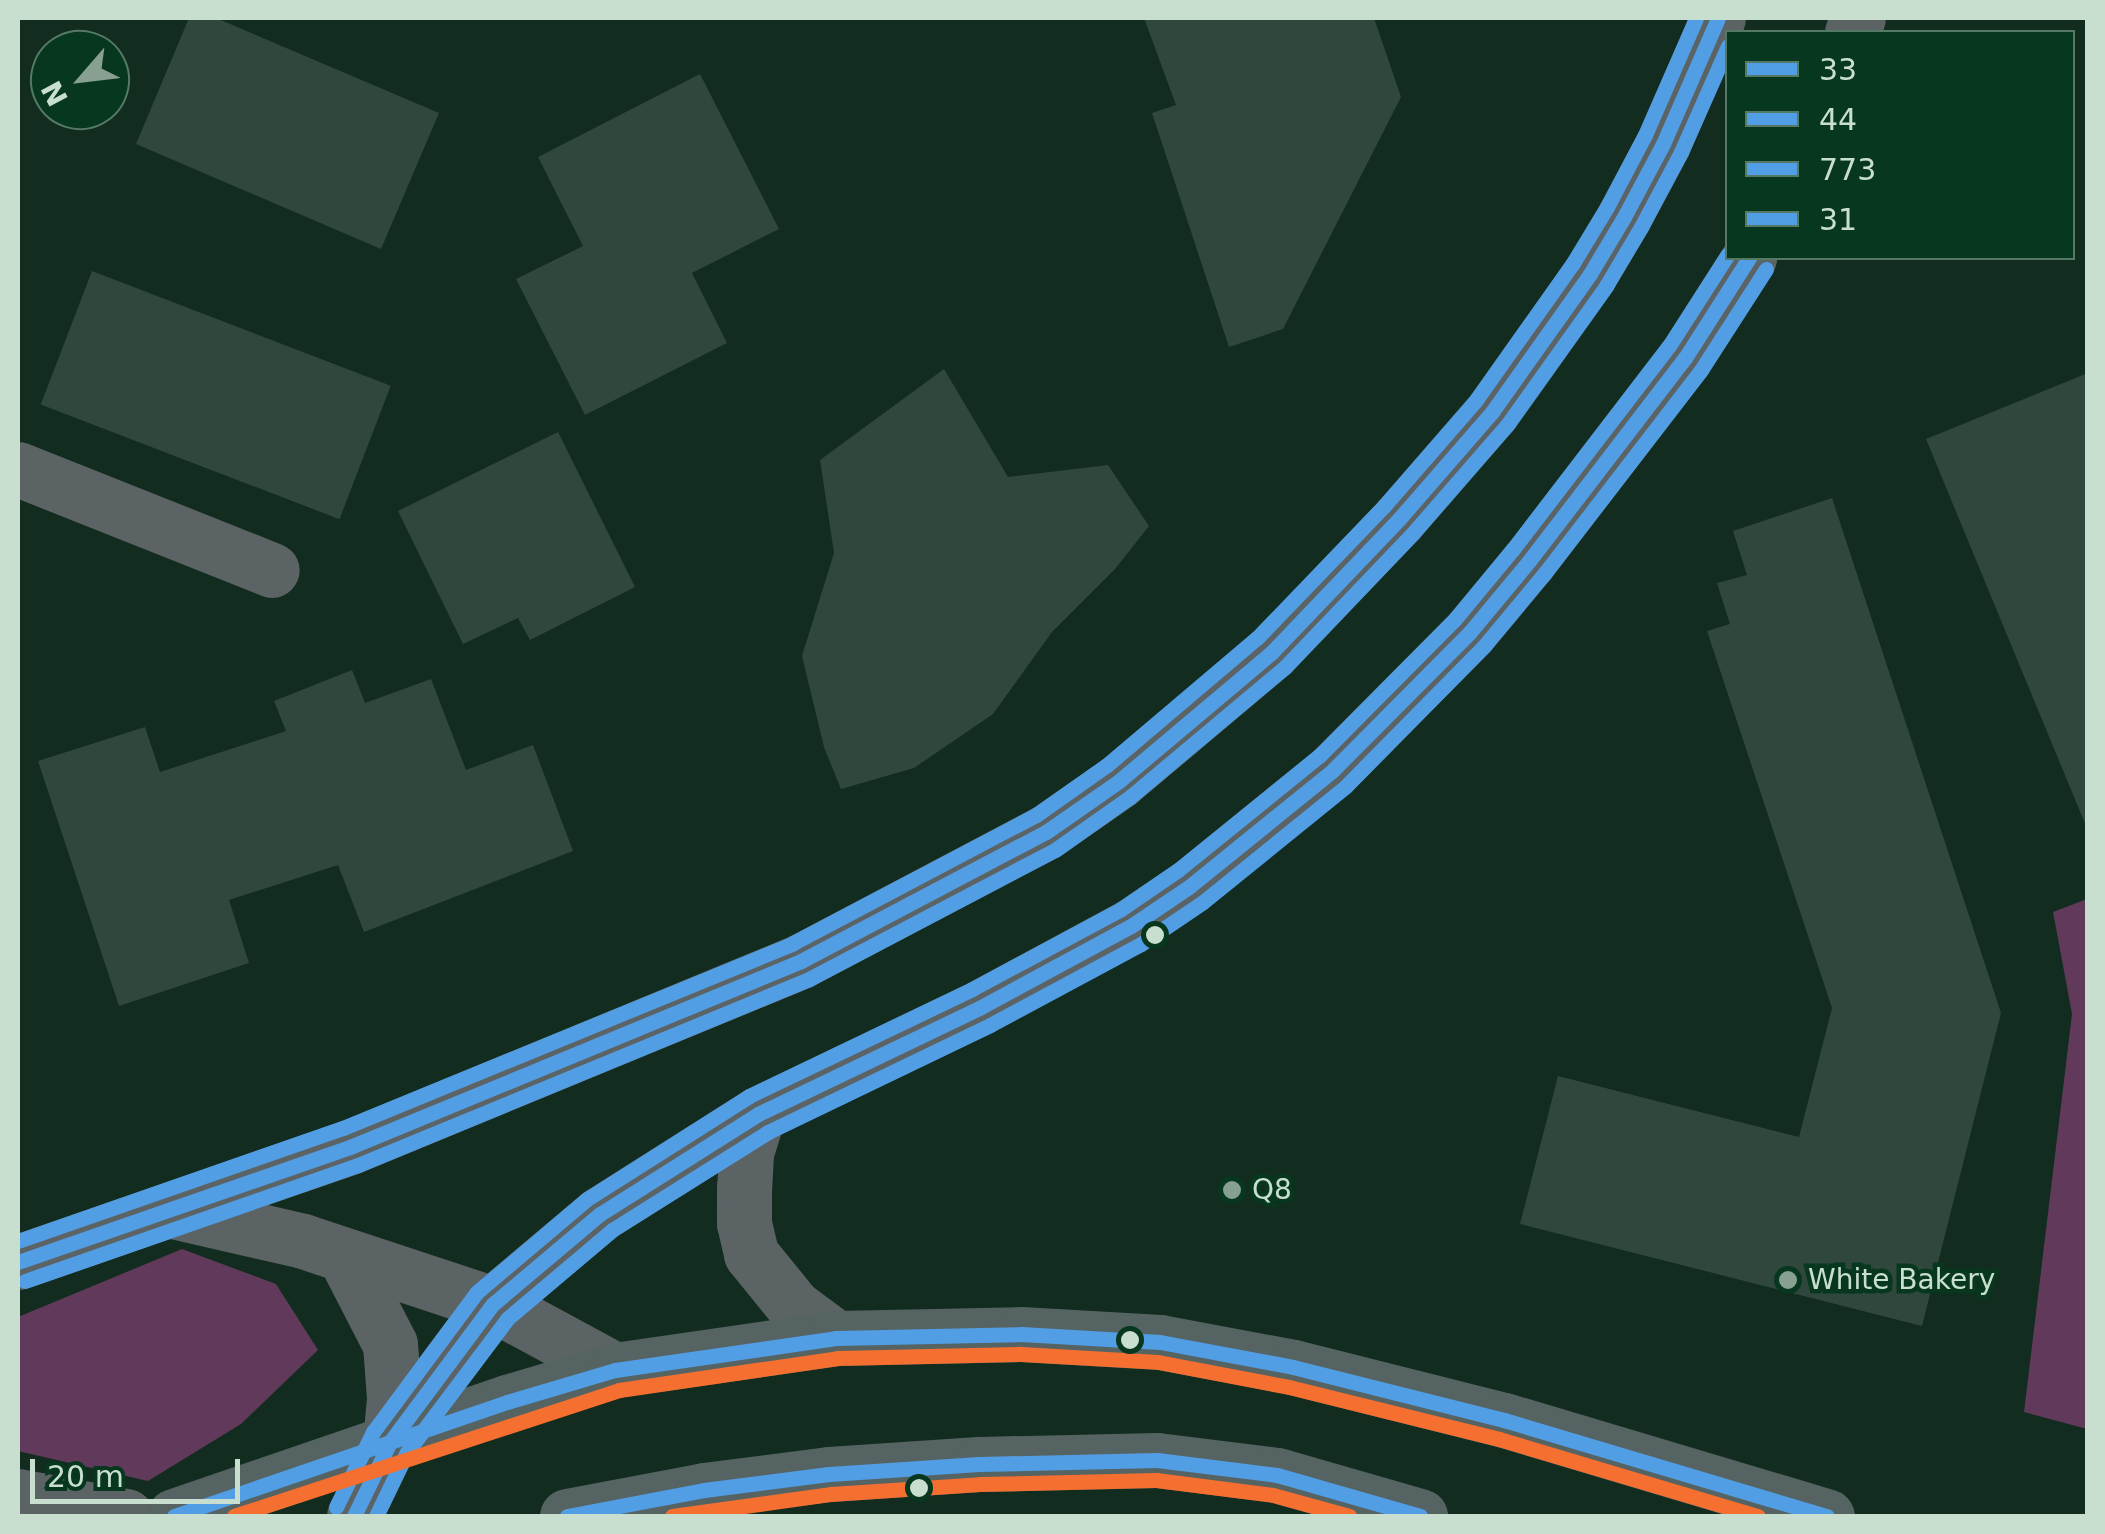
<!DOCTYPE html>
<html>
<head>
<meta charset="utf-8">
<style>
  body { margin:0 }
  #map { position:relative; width:2105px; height:1534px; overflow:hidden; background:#122c1f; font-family:"DejaVu Sans",sans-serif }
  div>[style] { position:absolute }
  .green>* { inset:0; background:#61395a }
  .building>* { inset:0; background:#30473e; transform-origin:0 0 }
  .minor>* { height:55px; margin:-27.5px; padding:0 27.5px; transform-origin:27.5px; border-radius:27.5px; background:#5c6365 }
  .tertiary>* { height:55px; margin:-27.5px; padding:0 27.5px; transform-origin:27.5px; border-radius:27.5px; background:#5c6365 }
  .primary>* { height:55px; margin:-27.5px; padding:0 27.5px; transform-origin:27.5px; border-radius:27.5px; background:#566363 }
  .bus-1>* { height:15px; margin:-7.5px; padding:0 7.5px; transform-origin:7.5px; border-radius:7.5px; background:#529ee5 }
  .bus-2>* { height:15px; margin:-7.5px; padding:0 7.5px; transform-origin:7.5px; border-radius:7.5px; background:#529ee5 }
  .bus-3>* { height:15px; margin:-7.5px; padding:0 7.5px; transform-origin:7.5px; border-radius:7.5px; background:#529ee5 }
  .bus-4>* { height:15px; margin:-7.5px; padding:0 7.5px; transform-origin:7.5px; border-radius:7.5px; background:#529ee5 }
  .bus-5>* { height:15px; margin:-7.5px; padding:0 7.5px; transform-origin:7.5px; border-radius:7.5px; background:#f46f30 }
  .dots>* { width:28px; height:28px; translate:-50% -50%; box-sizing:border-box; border:5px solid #07371e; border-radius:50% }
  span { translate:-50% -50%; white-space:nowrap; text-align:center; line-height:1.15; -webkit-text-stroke:9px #07371e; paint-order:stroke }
  .poi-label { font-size:28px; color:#c8dfcf }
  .left { translate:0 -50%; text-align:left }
  .frame { position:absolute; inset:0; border:20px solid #c8dfcf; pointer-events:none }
  .legend { position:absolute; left:1725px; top:30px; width:350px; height:230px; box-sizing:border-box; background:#07371e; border:2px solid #547a65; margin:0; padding:12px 18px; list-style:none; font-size:30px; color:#c8dfcf }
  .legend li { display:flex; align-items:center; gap:20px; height:50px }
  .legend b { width:50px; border:2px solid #547a65 }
  .north { position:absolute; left:30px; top:30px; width:100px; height:100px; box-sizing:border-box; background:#07371e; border:2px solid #547a65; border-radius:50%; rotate:242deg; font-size:28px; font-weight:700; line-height:40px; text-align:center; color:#c8dfcf }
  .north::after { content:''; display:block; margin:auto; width:35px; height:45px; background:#88a091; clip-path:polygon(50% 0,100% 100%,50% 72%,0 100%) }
  .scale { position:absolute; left:30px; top:1459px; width:210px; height:45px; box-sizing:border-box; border:5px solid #c8dfcf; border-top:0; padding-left:12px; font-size:30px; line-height:35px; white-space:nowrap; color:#c8dfcf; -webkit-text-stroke:8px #07371e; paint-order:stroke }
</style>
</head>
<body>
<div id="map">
  <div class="green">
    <i style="clip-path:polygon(2087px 899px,2087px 1429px,2024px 1412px,2072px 1014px,2053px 912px)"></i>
    <i style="clip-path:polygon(182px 1249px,276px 1284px,318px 1350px,241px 1424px,148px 1481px,18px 1451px,18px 1317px)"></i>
  </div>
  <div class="building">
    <i style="clip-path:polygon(189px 18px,216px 18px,439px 113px,381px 249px,136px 144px)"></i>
    <i style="clip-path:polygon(1144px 18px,1374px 18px,1401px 97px,1283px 329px,1229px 347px,1152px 113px,1176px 105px)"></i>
    <i style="clip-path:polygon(700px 74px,779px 229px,692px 273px,727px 343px,585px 415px,516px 279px,583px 246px,538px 157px)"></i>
    <i style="left:92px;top:271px;width:320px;height:143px;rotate:21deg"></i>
    <i style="clip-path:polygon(944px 369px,1008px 477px,1108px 465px,1149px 526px,1115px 569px,1052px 632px,993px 714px,914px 768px,841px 789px,824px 747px,802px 656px,834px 553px,820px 460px)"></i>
    <i style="clip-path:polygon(2088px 373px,2088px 826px,2086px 826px,1926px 439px)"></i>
    <i style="clip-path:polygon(558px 432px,635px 587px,530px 640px,518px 618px,463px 644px,398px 511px)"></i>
    <i style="clip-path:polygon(1832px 498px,2001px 1013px,1922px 1326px,1520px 1224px,1558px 1076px,1799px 1137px,1832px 1008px,1707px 631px,1730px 624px,1717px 583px,1747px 575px,1733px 531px)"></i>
    <i style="clip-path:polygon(352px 670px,365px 703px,431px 679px,466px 770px,533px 745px,573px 851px,364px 932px,338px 865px,229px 900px,249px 963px,119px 1006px,38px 761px,145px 727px,160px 772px,286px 731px,274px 701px)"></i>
  </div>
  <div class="minor">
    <i style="left:18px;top:469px;width:273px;rotate:21.7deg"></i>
    <i style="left:345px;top:1257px;width:98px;rotate:62.7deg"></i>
    <i style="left:390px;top:1344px;width:55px;rotate:85.8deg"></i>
    <i style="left:394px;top:1399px;width:43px;rotate:95.3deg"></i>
    <i style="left:18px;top:1496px;width:110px;rotate:10.5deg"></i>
  </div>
  <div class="tertiary">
    <i style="left:1852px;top:32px;width:15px;rotate:-67deg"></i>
    <i style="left:758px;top:1114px;width:41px;rotate:107.1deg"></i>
    <i style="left:746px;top:1153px;width:34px;rotate:93deg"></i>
    <i style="left:744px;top:1187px;width:36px;rotate:90deg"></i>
    <i style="left:744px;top:1223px;width:32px;rotate:77deg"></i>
    <i style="left:751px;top:1254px;width:68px;rotate:50.9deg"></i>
    <i style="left:794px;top:1307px;width:52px;rotate:36.4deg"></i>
    <i style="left:168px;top:1210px;width:139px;rotate:12.9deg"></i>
    <i style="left:303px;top:1241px;width:200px;rotate:18.3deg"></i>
    <i style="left:493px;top:1304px;width:139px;rotate:28.4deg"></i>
    <i style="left:18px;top:1262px;width:351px;rotate:-19.1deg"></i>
    <i style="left:350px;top:1147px;width:488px;rotate:-22.4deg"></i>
    <i style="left:801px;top:961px;width:277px;rotate:-27.8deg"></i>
    <i style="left:1046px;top:832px;width:89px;rotate:-34.9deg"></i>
    <i style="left:1119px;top:781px;width:199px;rotate:-40.1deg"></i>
    <i style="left:1271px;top:653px;width:185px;rotate:-46.3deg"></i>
    <i style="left:1399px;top:519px;width:142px;rotate:-49deg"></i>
    <i style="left:1492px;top:412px;width:169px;rotate:-54.6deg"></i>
    <i style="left:1590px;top:274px;width:66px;rotate:-59.2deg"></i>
    <i style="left:1624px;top:217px;width:83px;rotate:-61.9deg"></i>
    <i style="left:1663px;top:144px;width:137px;rotate:-66.4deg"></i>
    <i style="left:354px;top:1516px;width:82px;rotate:-64.1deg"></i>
    <i style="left:390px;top:1442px;width:172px;rotate:-53.3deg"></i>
    <i style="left:493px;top:1304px;width:140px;rotate:-40.1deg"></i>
    <i style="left:600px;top:1214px;width:187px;rotate:-32.3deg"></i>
    <i style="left:758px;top:1114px;width:247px;rotate:-25.6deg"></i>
    <i style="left:981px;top:1007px;width:170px;rotate:-28.4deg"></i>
    <i style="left:1131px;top:926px;width:71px;rotate:-34.1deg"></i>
    <i style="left:1190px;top:886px;width:184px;rotate:-39deg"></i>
    <i style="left:1333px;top:770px;width:194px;rotate:-45.2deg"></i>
    <i style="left:1470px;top:632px;width:92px;rotate:-50.3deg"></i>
    <i style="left:1529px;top:561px;width:256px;rotate:-52.5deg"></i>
    <i style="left:1685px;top:358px;width:119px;rotate:-57.4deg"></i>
  </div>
  <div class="primary">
    <i style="left:174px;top:1516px;width:352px;rotate:-18.9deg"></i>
    <i style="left:507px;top:1402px;width:113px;rotate:-16.5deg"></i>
    <i style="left:615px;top:1370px;width:223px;rotate:-8.2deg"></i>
    <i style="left:836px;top:1338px;width:185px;rotate:-1.2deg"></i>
    <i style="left:1021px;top:1334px;width:139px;rotate:3.3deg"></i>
    <i style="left:1160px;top:1342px;width:135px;rotate:10.6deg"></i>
    <i style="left:1293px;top:1367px;width:218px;rotate:14.1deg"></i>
    <i style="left:1504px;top:1420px;width:337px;rotate:16.6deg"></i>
    <i style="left:567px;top:1516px;width:139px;rotate:-10.7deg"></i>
    <i style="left:704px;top:1490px;width:126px;rotate:-7.3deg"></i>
    <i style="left:829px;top:1474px;width:150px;rotate:-3.8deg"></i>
    <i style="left:979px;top:1464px;width:178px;rotate:-1.3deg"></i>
    <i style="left:1157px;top:1460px;width:121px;rotate:7.1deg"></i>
    <i style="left:1277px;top:1475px;width:149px;rotate:16deg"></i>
  </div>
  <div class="bus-1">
    <i style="left:18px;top:1262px;width:351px;rotate:-19.1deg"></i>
    <i style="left:350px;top:1147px;width:488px;rotate:-22.4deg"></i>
    <i style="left:801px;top:961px;width:277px;rotate:-27.8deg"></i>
    <i style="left:1046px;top:832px;width:89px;rotate:-34.9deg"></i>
    <i style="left:1119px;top:781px;width:199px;rotate:-40.1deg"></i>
    <i style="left:1271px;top:653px;width:185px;rotate:-46.3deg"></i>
    <i style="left:1399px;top:519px;width:142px;rotate:-49deg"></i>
    <i style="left:1492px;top:412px;width:169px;rotate:-54.6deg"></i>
    <i style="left:1590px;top:274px;width:66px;rotate:-59.2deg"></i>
    <i style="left:1624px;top:217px;width:83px;rotate:-61.9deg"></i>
    <i style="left:1663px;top:144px;width:137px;rotate:-66.4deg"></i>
    <i style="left:354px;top:1516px;width:82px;rotate:-64.1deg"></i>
    <i style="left:390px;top:1442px;width:172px;rotate:-53.3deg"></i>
    <i style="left:493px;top:1304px;width:140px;rotate:-40.1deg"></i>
    <i style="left:600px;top:1214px;width:187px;rotate:-32.3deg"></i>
    <i style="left:758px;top:1114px;width:247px;rotate:-25.6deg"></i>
    <i style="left:981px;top:1007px;width:170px;rotate:-28.4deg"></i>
    <i style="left:1131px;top:926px;width:71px;rotate:-34.1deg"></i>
    <i style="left:1190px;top:886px;width:184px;rotate:-39deg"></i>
    <i style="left:1333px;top:770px;width:194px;rotate:-45.2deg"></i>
    <i style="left:1470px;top:632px;width:92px;rotate:-50.3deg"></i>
    <i style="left:1529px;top:561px;width:256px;rotate:-52.5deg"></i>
    <i style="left:1685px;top:358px;width:119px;rotate:-57.4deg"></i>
  </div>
  <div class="bus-2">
    <i style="left:25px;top:1281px;width:353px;rotate:-19.2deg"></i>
    <i style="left:358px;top:1165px;width:488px;rotate:-22.4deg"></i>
    <i style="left:809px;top:979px;width:278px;rotate:-27.7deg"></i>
    <i style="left:1055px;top:850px;width:92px;rotate:-35.2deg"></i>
    <i style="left:1130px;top:797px;width:202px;rotate:-40deg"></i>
    <i style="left:1285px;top:667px;width:185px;rotate:-46.3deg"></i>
    <i style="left:1413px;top:533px;width:143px;rotate:-49deg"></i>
    <i style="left:1507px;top:425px;width:171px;rotate:-54.5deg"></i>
    <i style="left:1606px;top:286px;width:69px;rotate:-59.3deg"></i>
    <i style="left:1641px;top:227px;width:85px;rotate:-61.9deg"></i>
    <i style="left:1681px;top:152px;width:116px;rotate:-66.1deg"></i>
    <i style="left:376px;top:1516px;width:71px;rotate:-64.2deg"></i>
    <i style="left:407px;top:1452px;width:168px;rotate:-53deg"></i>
    <i style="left:508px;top:1318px;width:136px;rotate:-40.2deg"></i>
    <i style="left:612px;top:1230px;width:184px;rotate:-32.1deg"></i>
    <i style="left:768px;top:1132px;width:246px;rotate:-25.7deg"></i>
    <i style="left:990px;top:1025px;width:171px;rotate:-28.2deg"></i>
    <i style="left:1141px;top:944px;width:75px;rotate:-34.1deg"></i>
    <i style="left:1203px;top:902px;width:184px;rotate:-39deg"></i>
    <i style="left:1346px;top:786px;width:197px;rotate:-45.4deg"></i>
    <i style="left:1484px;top:646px;width:94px;rotate:-50.2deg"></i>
    <i style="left:1544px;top:574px;width:257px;rotate:-52.4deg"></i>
    <i style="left:1701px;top:370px;width:120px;rotate:-57.2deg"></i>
  </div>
  <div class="bus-3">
    <i style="left:18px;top:1241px;width:344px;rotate:-19.2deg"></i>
    <i style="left:343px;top:1128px;width:487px;rotate:-22.3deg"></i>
    <i style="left:793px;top:943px;width:275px;rotate:-27.8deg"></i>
    <i style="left:1036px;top:815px;width:87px;rotate:-35.2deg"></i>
    <i style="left:1107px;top:765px;width:197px;rotate:-40.3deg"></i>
    <i style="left:1257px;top:638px;width:183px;rotate:-46.1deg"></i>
    <i style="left:1384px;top:506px;width:140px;rotate:-49deg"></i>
    <i style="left:1476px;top:400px;width:168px;rotate:-54.7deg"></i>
    <i style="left:1573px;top:263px;width:66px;rotate:-58.7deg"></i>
    <i style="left:1607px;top:207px;width:81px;rotate:-62.2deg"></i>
    <i style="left:1645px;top:135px;width:128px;rotate:-66.4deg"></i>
    <i style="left:336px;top:1507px;width:84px;rotate:-63.7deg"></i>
    <i style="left:373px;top:1432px;width:174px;rotate:-53.4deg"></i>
    <i style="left:477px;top:1292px;width:144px;rotate:-40.2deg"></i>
    <i style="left:587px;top:1199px;width:192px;rotate:-32.4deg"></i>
    <i style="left:749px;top:1096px;width:247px;rotate:-25.6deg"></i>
    <i style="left:972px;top:989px;width:169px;rotate:-28.2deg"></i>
    <i style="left:1121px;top:909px;width:69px;rotate:-34.4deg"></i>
    <i style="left:1178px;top:870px;width:183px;rotate:-39deg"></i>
    <i style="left:1320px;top:755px;width:192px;rotate:-45.2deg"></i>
    <i style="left:1455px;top:619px;width:91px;rotate:-50.4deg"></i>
    <i style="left:1513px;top:549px;width:256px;rotate:-52.5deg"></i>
    <i style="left:1669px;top:346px;width:109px;rotate:-57.3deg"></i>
  </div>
  <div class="bus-4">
    <i style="left:174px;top:1516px;width:352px;rotate:-18.9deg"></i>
    <i style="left:507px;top:1402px;width:113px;rotate:-16.5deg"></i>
    <i style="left:615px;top:1370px;width:223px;rotate:-8.2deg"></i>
    <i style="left:836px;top:1338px;width:185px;rotate:-1.2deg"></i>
    <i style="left:1021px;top:1334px;width:139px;rotate:3.3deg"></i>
    <i style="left:1160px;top:1342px;width:135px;rotate:10.6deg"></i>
    <i style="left:1293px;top:1367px;width:218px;rotate:14.1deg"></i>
    <i style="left:1504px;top:1420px;width:337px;rotate:16.6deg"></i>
    <i style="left:567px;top:1516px;width:139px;rotate:-10.7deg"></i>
    <i style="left:704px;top:1490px;width:126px;rotate:-7.3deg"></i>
    <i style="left:829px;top:1474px;width:150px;rotate:-3.8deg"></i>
    <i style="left:979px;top:1464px;width:178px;rotate:-1.3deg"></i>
    <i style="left:1157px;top:1460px;width:121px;rotate:7.1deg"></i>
    <i style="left:1277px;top:1475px;width:149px;rotate:16deg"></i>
  </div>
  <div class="bus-5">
    <i style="left:234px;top:1516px;width:405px;rotate:-18.1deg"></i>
    <i style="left:619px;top:1390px;width:221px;rotate:-8.3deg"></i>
    <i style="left:838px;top:1358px;width:183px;rotate:-1.3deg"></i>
    <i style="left:1021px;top:1354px;width:137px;rotate:3.3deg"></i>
    <i style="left:1158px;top:1362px;width:133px;rotate:10.8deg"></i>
    <i style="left:1289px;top:1387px;width:216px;rotate:13.9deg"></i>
    <i style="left:1499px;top:1439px;width:270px;rotate:16.6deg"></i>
    <i style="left:672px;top:1516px;width:161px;rotate:-7.9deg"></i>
    <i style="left:831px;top:1494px;width:149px;rotate:-3.8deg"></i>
    <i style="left:980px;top:1484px;width:176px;rotate:-1.3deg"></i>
    <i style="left:1156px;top:1480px;width:118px;rotate:7.3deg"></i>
    <i style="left:1273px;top:1495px;width:79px;rotate:15.4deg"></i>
  </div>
  <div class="dots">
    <i style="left:1155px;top:935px;background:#c8dfcf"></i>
    <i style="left:1232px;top:1190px;background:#88a091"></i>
    <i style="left:1788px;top:1280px;background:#88a091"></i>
    <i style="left:1130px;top:1340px;background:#c8dfcf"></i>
    <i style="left:919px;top:1488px;background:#c8dfcf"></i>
  </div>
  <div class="poi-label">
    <span class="left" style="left:1252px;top:1190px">Q8</span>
    <span class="left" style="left:1808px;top:1280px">White Bakery</span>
  </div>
  <div class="frame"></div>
  <ul class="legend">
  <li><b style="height:12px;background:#529ee5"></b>33</li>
  <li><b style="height:12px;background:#529ee5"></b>44</li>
  <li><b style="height:12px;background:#529ee5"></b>773</li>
  <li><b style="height:12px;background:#529ee5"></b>31</li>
  </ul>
  <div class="north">N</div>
  <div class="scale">20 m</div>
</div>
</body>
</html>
